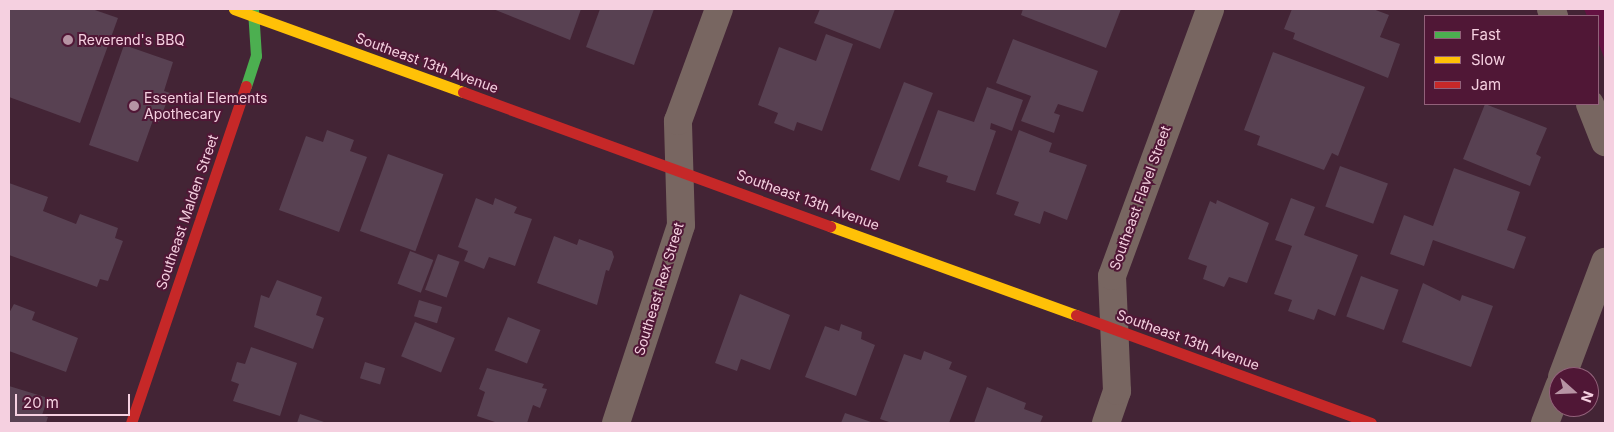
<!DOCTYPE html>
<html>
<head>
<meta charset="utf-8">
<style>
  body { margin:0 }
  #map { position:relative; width:1614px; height:432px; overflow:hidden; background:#432435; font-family:Inter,sans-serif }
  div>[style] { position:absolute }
  .green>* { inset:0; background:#641142 }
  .building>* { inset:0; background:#584152; transform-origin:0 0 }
  .street>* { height:28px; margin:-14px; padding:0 14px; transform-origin:14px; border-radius:14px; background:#786661 }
  .fast>* { height:11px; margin:-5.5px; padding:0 5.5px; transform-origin:5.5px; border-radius:5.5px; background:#4caf50 }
  .slow>* { height:11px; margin:-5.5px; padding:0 5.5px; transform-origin:5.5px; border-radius:5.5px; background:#ffc107 }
  .jam>* { height:11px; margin:-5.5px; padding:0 5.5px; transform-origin:5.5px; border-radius:5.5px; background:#c62828 }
  .dots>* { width:14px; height:14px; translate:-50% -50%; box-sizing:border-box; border:2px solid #501736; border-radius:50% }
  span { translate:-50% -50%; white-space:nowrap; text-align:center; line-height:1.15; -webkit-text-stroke:4px #501736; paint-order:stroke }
  .poi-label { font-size:14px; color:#f5d0e0 }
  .left { translate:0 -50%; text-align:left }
  .street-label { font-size:14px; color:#f5d0e0 }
  .frame { position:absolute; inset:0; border:10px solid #f5d0e0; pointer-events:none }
  .legend { position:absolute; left:1424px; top:15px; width:175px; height:90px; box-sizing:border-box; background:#501736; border:1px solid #92617a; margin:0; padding:6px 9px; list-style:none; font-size:15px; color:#f5d0e0 }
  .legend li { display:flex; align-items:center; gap:10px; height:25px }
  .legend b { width:25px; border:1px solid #92617a }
  .north { position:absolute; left:1549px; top:367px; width:50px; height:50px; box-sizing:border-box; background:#501736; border:1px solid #92617a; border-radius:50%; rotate:110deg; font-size:14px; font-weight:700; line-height:20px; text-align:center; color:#f5d0e0 }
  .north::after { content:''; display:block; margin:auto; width:18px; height:22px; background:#b794a4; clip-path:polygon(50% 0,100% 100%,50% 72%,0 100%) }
  .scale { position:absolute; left:15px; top:394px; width:115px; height:22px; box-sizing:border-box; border:2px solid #f5d0e0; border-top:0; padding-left:6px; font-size:15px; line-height:18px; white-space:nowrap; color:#f5d0e0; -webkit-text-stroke:4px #501736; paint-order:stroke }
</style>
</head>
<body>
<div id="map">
  <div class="green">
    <i style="clip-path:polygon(1584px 9px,1605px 9px,1605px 60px,1598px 42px,1598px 16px,1587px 16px)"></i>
  </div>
  <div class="building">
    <i style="clip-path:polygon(9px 9px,92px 9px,118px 18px,80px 123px,9px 97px)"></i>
    <i style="clip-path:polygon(493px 9px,581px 9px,570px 40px)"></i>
    <i style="clip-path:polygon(600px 9px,654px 9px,634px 65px,586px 47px)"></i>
    <i style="clip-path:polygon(820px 9px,895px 9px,880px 49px,814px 23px)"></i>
    <i style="clip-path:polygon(1023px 9px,1121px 9px,1106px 48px,1021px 15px)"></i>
    <i style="clip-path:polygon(1292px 9px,1373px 9px,1389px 15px,1380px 37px,1400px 44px,1388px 78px,1293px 39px,1295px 33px,1284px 29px)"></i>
    <i style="clip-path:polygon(826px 34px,853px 44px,822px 131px,797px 122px,794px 131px,774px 123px,778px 113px,758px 105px,779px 47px,816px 61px)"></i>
    <i style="clip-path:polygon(1013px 39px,1098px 71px,1083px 112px,1058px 104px,1054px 113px,1060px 115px,1054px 133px,1021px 121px,1031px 96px,996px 83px)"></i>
    <i style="clip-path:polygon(124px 45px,173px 62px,164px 91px,170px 93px,159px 122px,153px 120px,138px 162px,89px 145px)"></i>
    <i style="clip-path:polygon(1273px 52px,1365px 87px,1338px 156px,1332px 153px,1324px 170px,1257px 145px,1260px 136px,1244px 130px)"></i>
    <i style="left:904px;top:82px;width:31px;height:94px;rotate:21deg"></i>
    <i style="clip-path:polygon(987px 87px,1023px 100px,1012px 131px,991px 123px,990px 129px,996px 131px,975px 191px,946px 182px,948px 176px,918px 166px,938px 110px,974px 122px)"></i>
    <i style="clip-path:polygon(1485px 104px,1547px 128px,1536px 154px,1541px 157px,1530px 186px,1463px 159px)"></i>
    <i style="clip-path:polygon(327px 130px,354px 140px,350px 151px,367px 157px,339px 232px,279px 210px,306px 136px,323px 142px)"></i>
    <i style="clip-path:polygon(1019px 130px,1052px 143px,1049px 152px,1087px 165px,1067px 220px,1044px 211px,1040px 224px,1014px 215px,1019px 202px,996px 194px)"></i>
    <i style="left:388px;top:154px;width:59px;height:82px;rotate:20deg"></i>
    <i style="left:1340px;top:166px;width:51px;height:43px;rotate:20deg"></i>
    <i style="clip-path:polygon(1454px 168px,1520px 192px,1507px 230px,1526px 237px,1514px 269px,1433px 240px,1424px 266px,1390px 254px,1404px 215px,1433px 226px)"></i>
    <i style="clip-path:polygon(9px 183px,48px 197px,43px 211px,76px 224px,80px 214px,118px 228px,115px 238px,123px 241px,108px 281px,100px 279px,97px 287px,9px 255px)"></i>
    <i style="clip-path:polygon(476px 198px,493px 205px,495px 198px,517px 207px,514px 213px,532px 219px,515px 266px,489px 257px,484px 269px,464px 261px,468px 251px,458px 247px)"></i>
    <i style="clip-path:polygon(1291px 198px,1315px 207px,1304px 235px,1358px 255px,1335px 316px,1318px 309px,1314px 320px,1288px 311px,1292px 300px,1274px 294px,1292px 246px,1275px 240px)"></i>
    <i style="clip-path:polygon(1217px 200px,1269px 223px,1247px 283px,1229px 277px,1224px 287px,1203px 279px,1207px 266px,1188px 259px,1210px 201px,1216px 204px)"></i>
    <i style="clip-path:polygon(554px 236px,577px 245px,579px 239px,612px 251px,614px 257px,609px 271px,606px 270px,597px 305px,537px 283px)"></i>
    <i style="left:410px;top:251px;width:25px;height:35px;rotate:21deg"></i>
    <i style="left:438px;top:254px;width:23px;height:38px;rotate:20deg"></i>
    <i style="left:1361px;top:276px;width:40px;height:43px;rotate:20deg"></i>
    <i style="clip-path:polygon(277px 280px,322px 297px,316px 315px,324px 318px,313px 349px,254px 327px,261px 295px,269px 298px)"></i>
    <i style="clip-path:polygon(1423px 283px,1460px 301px,1462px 295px,1493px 306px,1471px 367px,1402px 342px)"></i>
    <i style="clip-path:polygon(740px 294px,790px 315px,770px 370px,741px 359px,737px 371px,715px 363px)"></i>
    <i style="left:419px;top:300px;width:24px;height:17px;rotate:17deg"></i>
    <i style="clip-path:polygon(14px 304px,35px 312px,32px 320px,78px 338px,66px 372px,9px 351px,9px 313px)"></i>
    <i style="left:508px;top:317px;width:35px;height:36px;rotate:22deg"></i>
    <i style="left:415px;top:322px;width:43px;height:37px;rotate:22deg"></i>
    <i style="clip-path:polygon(841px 324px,862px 332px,861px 339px,875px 345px,856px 396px,805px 377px,825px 326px,839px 331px)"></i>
    <i style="clip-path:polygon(251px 347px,297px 363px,280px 416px,233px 401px,239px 384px,231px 381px,237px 362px,245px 364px)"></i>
    <i style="clip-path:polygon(924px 351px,952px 362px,949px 369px,967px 376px,949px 423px,892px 423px,880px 419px,904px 354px,921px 360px)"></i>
    <i style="left:365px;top:362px;width:21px;height:17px;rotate:17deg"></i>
    <i style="clip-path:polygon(487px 368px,544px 384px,542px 388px,547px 389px,540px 408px,533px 405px,527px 423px,498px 423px,477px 416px,485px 392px,479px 389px)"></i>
    <i style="clip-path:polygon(9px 386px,48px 398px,42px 415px,48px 417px,46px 423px,9px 423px)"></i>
    <i style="clip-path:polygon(987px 387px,1026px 403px,1024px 409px,1043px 416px,1040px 423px,974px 423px)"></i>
    <i style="clip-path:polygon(845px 413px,874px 423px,841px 423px)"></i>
    <i style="clip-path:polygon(300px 414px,327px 423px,297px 423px)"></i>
  </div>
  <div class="street">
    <i style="left:1551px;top:9px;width:8px;rotate:67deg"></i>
    <i style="left:1590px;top:104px;width:41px;rotate:68.5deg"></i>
    <i style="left:1562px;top:377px;width:123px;rotate:-69.5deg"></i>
    <i style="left:616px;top:423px;width:208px;rotate:-71.8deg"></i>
    <i style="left:681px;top:225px;width:104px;rotate:-91.7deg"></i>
    <i style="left:678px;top:121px;width:119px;rotate:-69.9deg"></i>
    <i style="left:1106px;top:423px;width:34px;rotate:-71deg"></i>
    <i style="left:1117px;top:391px;width:115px;rotate:-92.5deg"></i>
    <i style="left:1112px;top:276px;width:284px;rotate:-69.8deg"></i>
    <i style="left:1545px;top:423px;width:40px;rotate:-69deg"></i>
  </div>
  <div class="fast">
    <i style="left:246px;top:86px;width:32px;rotate:-72deg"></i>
    <i style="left:256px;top:56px;width:47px;rotate:-93.7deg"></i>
  </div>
  <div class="slow">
    <i style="left:234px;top:9px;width:244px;rotate:19.9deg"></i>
    <i style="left:830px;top:226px;width:262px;rotate:19.9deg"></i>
  </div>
  <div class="jam">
    <i style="left:463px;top:92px;width:391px;rotate:20.1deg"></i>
    <i style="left:1076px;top:315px;width:314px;rotate:20.1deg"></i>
    <i style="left:131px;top:423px;width:356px;rotate:-71.2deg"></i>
  </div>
  <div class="dots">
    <i style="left:68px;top:40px;background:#b794a4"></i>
    <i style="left:134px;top:106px;background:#b794a4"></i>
  </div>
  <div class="poi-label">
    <span class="left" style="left:78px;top:40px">Reverend's BBQ</span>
    <span class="left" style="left:144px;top:106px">Essential Elements<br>Apothecary</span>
  </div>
  <div class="street-label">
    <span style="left:427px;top:63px;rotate:20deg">Southeast 13th Avenue</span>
    <span style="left:1140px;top:198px;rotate:-70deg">Southeast Flavel Street</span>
    <span style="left:808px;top:200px;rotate:20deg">Southeast 13th Avenue</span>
    <span style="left:187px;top:212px;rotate:-71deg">Southeast Malden Street</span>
    <span style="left:659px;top:289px;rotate:-73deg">Southeast Rex Street</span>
    <span style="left:1188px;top:340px;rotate:20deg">Southeast 13th Avenue</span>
  </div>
  <div class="frame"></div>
  <ul class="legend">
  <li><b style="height:6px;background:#4caf50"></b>Fast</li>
  <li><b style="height:6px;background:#ffc107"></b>Slow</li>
  <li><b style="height:6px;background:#c62828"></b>Jam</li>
  </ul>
  <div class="north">N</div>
  <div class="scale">20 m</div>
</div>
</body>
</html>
